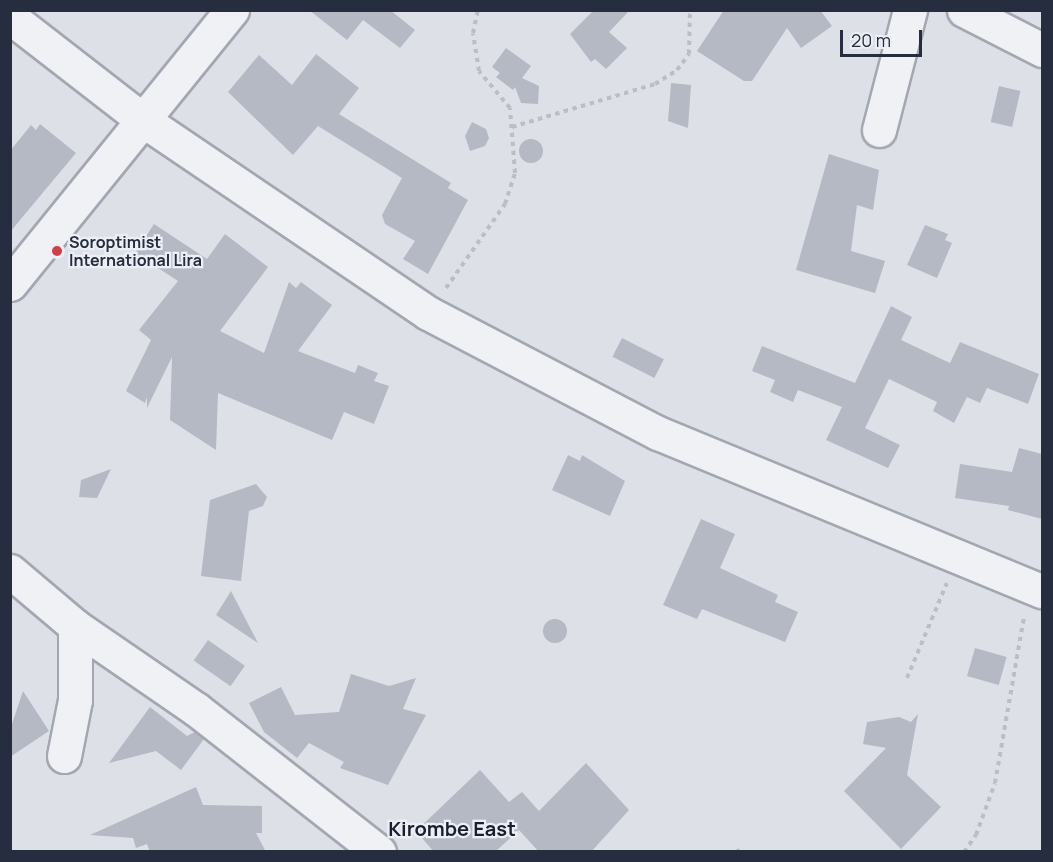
<!DOCTYPE html>
<html>
<head>
<meta charset="utf-8">
<style>
  body { margin:0 }
  #map { position:relative; width:1053px; height:862px; overflow:hidden; background:#dde0e7; font-family:Manrope,sans-serif }
  div>[style] { position:absolute }
  .building>* { inset:0; background:#b4b9c4; transform-origin:0 0 }
  .round { border-radius:50% }
  .path>* { height:4px; margin-top:-2px; transform-origin:0; background:repeating-linear-gradient(90deg,#bbbec5 0 4.5px,transparent 0 9px) }
  .roads { filter:drop-shadow(2px 0 #a2a7b1) drop-shadow(-2px 0 #a2a7b1) drop-shadow(0 2px #a2a7b1) drop-shadow(0 -2px #a2a7b1) }
  .minor>* { height:33px; margin:-16.5px; padding:0 16.5px; transform-origin:16.5px; border-radius:16.5px; background:#f0f1f5 }
  .dots>* { width:16px; height:16px; translate:-50% -50%; box-sizing:border-box; border:3px solid #eceff5; border-radius:50% }
  span { translate:-50% -50%; white-space:nowrap; text-align:center; line-height:1.15; -webkit-text-stroke:4.5px #eceff5; paint-order:stroke }
  .poi-label { font-size:16px; color:#262d3e; font-weight:700 }
  .left { translate:0 -50%; text-align:left }
  .quarter-label { font-size:20px; color:#191f2e; font-weight:700 }
  .frame { position:absolute; inset:0; border:12px solid #262d3e; pointer-events:none }
  .scale { position:absolute; left:840px; top:30px; width:82px; height:27px; box-sizing:border-box; border:3px solid #262d3e; border-top:0; padding-left:8px; font-size:18px; line-height:21px; white-space:nowrap; color:#262d3e; -webkit-text-stroke:4px #eceff5; paint-order:stroke }
</style>
</head>
<body>
<div id="map">
  <div class="building">
    <i style="clip-path:polygon(309px 10px,390px 10px,415px 30px,400px 48px,363px 20px,347px 40px)"></i>
    <i style="clip-path:polygon(594px 10px,630px 10px,609px 32px,627px 48px,606px 69px,595px 59px,591px 62px,570px 34px)"></i>
    <i style="clip-path:polygon(724px 10px,820px 10px,832px 26px,801px 48px,787px 28px,752px 81px,744px 81px,697px 51px)"></i>
    <i style="clip-path:polygon(506px 48px,531px 66px,522px 78px,539px 86px,538px 104px,521px 103px,515px 87px,513px 90px,496px 77px,500px 73px,492px 67px)"></i>
    <i style="clip-path:polygon(316px 54px,359px 88px,339px 114px,451px 183px,448px 188px,468px 200px,428px 274px,403px 259px,415px 241px,385px 224px,382px 215px,402px 178px,318px 126px,293px 155px,228px 92px,259px 55px,292px 85px)"></i>
    <i style="clip-path:polygon(671px 83px,691px 85px,688px 128px,668px 121px)"></i>
    <i style="left:999px;top:86px;width:22px;height:37px;rotate:13deg"></i>
    <i style="clip-path:polygon(472px 122px,486px 129px,489px 138px,485px 146px,470px 151px,465px 136px)"></i>
    <i style="clip-path:polygon(40px 124px,76px 153px,10px 232px,10px 151px,31px 125px,36px 130px)"></i>
    <i class="round" style="left:519px;top:139px;width:24px;height:24px"></i>
    <i style="clip-path:polygon(829px 154px,879px 170px,873px 210px,857px 205px,851px 251px,885px 261px,875px 293px,796px 270px)"></i>
    <i style="clip-path:polygon(154px 224px,207px 259px,225px 234px,268px 267px,220px 331px,264px 353px,289px 282px,296px 288px,301px 282px,332px 305px,298px 351px,355px 373px,358px 365px,378px 373px,374px 381px,389px 386px,374px 424px,344px 412px,332px 440px,218px 393px,216px 450px,170px 420px,172px 357px,147px 408px,147px 397px,145px 403px,126px 391px,151px 340px,139px 330px,178px 281px,135px 253px)"></i>
    <i style="clip-path:polygon(925px 225px,948px 234px,945px 240px,952px 243px,937px 278px,907px 265px)"></i>
    <i style="clip-path:polygon(891px 306px,912px 317px,901px 340px,950px 363px,960px 342px,1039px 374px,1028px 404px,987px 388px,980px 403px,967px 397px,954px 423px,933px 411px,937px 402px,889px 379px,865px 428px,900px 445px,888px 468px,826px 440px,842px 407px,798px 390px,793px 402px,770px 392px,775px 380px,752px 371px,762px 346px,855px 383px)"></i>
    <i style="left:622px;top:338px;width:47px;height:21px;rotate:27deg"></i>
    <i style="clip-path:polygon(1019px 448px,1042px 454px,1042px 519px,1008px 510px,1009px 506px,955px 498px,960px 464px,1012px 472px)"></i>
    <i style="clip-path:polygon(568px 455px,580px 461px,582px 455px,625px 481px,610px 516px,552px 490px)"></i>
    <i style="clip-path:polygon(111px 469px,97px 498px,79px 497px,81px 480px)"></i>
    <i style="clip-path:polygon(256px 484px,267px 497px,263px 506px,249px 511px,241px 581px,201px 576px,210px 500px)"></i>
    <i style="clip-path:polygon(701px 519px,735px 534px,720px 568px,778px 595px,775px 602px,798px 612px,785px 642px,702px 609px,697px 619px,663px 605px)"></i>
    <i style="clip-path:polygon(231px 591px,258px 643px,216px 615px)"></i>
    <i class="round" style="left:543px;top:619px;width:24px;height:24px"></i>
    <i style="left:208px;top:640px;width:45px;height:25px;rotate:35deg"></i>
    <i style="left:975px;top:648px;width:33px;height:29px;rotate:16deg"></i>
    <i style="clip-path:polygon(351px 674px,389px 686px,416px 678px,403px 709px,426px 715px,388px 785px,340px 768px,344px 762px,309px 743px,297px 758px,264px 732px,249px 703px,281px 687px,295px 715px,339px 712px)"></i>
    <i style="clip-path:polygon(23px 691px,49px 731px,10px 757px,10px 730px)"></i>
    <i style="clip-path:polygon(150px 707px,187px 736px,195px 732px,204px 739px,181px 770px,156px 751px,109px 763px)"></i>
    <i style="clip-path:polygon(918px 714px,907px 775px,941px 807px,901px 849px,844px 791px,886px 748px,863px 744px,867px 722px,899px 717px,911px 722px)"></i>
    <i style="clip-path:polygon(586px 763px,629px 810px,591px 852px,539px 852px,519px 830px,495px 852px,434px 852px,416px 831px,480px 770px,509px 802px,522px 792px,539px 811px)"></i>
    <i style="clip-path:polygon(196px 787px,203px 805px,262px 806px,262px 833px,256px 833px,266px 852px,150px 852px,147px 844px,136px 848px,133px 838px,90px 835px)"></i>
  </div>
  <div class="path">
    <i style="left:512px;top:127px;width:149px;rotate:-16.7deg"></i>
    <i style="left:655px;top:84px;width:26px;rotate:-32deg"></i>
    <i style="left:677px;top:70px;width:20px;rotate:-53deg"></i>
    <i style="left:689px;top:54px;width:44px;rotate:-88.7deg"></i>
    <i style="left:446px;top:288px;width:103px;rotate:-54.9deg"></i>
    <i style="left:505px;top:204px;width:33px;rotate:-72deg"></i>
    <i style="left:515px;top:173px;width:65px;rotate:-94.4deg"></i>
    <i style="left:510px;top:108px;width:48px;rotate:-130deg"></i>
    <i style="left:479px;top:71px;width:38px;rotate:-99deg"></i>
    <i style="left:473px;top:33px;width:24px;rotate:-78deg"></i>
    <i style="left:907px;top:678px;width:103px;rotate:-67.2deg"></i>
    <i style="left:737px;top:849px;width:4px;rotate:56deg"></i>
    <i style="left:964px;top:852px;width:21px;rotate:-55deg"></i>
    <i style="left:976px;top:835px;width:55px;rotate:-69.9deg"></i>
    <i style="left:995px;top:783px;width:169px;rotate:-80.1deg"></i>
  </div>
  <div class="roads">
    <div class="minor">
      <i style="left:964px;top:10px;width:88px;rotate:27.1deg"></i>
      <i style="left:10px;top:17px;width:165px;rotate:37.8deg"></i>
      <i style="left:140px;top:118px;width:348px;rotate:34.1deg"></i>
      <i style="left:428px;top:313px;width:259px;rotate:27.6deg"></i>
      <i style="left:658px;top:433px;width:415px;rotate:22.4deg"></i>
      <i style="left:879px;top:130px;width:124px;rotate:-75.5deg"></i>
      <i style="left:10px;top:284px;width:353px;rotate:-51deg"></i>
      <i style="left:10px;top:571px;width:85px;rotate:40.2deg"></i>
      <i style="left:75px;top:626px;width:148px;rotate:34.5deg"></i>
      <i style="left:197px;top:710px;width:231px;rotate:38deg"></i>
      <i style="left:64px;top:756px;width:57px;rotate:-78.9deg"></i>
      <i style="left:75px;top:700px;width:74px;rotate:-90deg"></i>
    </div>
  </div>
  <div class="dots">
    <i style="left:57px;top:251px;background:#cf3f4b"></i>
  </div>
  <div class="poi-label">
    <span class="left" style="left:69px;top:251px">Soroptimist<br>International Lira</span>
  </div>
  <div class="quarter-label">
    <span style="left:452px;top:828px">Kirombe East</span>
  </div>
  <div class="frame"></div>
  <div class="scale">20 m</div>
</div>
</body>
</html>
